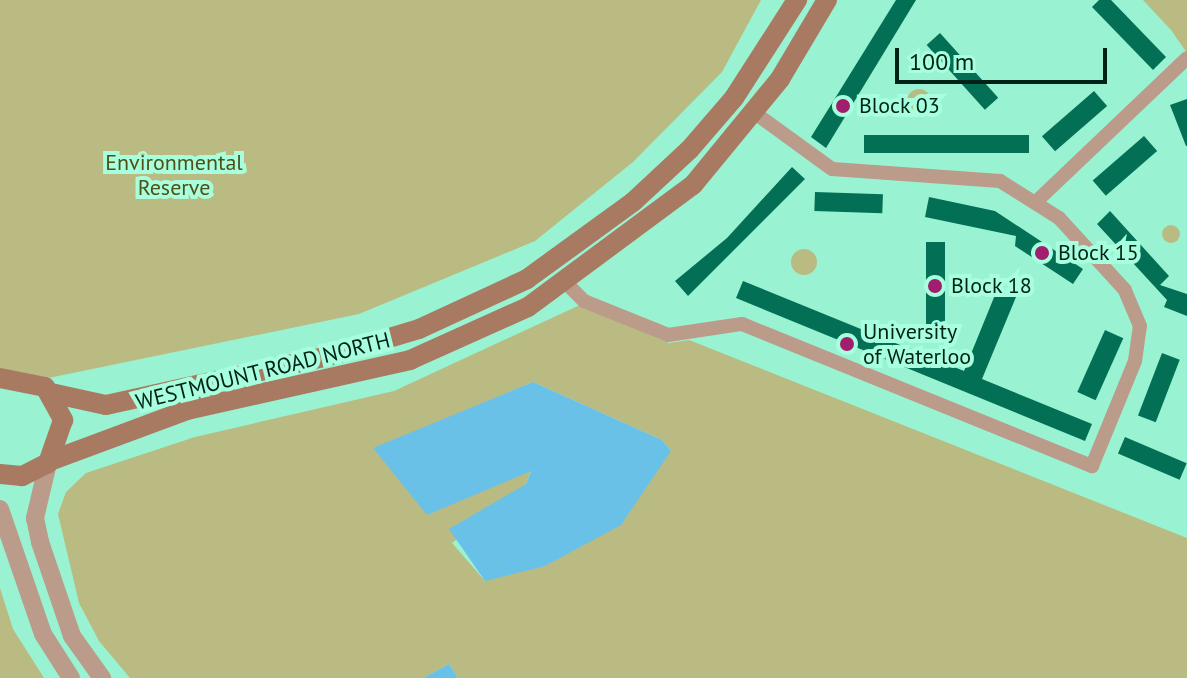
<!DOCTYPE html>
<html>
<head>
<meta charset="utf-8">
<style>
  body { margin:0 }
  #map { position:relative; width:1187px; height:678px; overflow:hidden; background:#99f2d1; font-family:"PT Sans",sans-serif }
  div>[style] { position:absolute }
  .green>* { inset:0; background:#babb82 }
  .round { border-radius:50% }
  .water>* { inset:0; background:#6ac1e7 }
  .building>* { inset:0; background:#037056; transform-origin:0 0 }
  .minor>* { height:14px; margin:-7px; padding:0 7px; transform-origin:7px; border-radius:7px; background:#bb9b8a }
  .tertiary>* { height:18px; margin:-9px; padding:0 9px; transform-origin:9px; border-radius:9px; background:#bb9b8a }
  .secondary>* { height:20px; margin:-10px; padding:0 10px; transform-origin:10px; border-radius:10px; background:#a97a62 }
  .dots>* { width:22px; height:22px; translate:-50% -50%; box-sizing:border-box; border:4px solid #a7ffde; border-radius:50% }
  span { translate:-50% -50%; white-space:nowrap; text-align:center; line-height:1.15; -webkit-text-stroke:8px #a7ffde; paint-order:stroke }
  .poi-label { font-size:22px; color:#002217 }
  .left { translate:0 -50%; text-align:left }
  .park-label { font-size:22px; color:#505015 }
  .street-label { font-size:22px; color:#002217 }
  .scale { position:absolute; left:895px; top:48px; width:212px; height:36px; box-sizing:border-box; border:4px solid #002217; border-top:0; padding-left:10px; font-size:24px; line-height:28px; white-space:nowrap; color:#002217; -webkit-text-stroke:6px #a7ffde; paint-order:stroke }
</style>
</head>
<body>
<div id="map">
  <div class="green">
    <i style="clip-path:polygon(0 0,761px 0,722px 72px,633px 162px,535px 241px,359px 314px,0 388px)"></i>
    <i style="clip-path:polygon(1143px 0,1187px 0,1187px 53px,1171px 30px)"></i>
    <i class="round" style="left:907px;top:89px;width:24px;height:24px"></i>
    <i class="round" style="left:1162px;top:225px;width:18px;height:18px"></i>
    <i class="round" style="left:791px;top:249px;width:26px;height:26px"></i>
    <i style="clip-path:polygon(evenodd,580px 305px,669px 343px,689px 340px,1187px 538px,1187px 678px,458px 678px,449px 664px,423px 678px,130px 678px,99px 641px,79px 603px,58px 514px,66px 492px,86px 473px,195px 437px,394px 391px,580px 305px,533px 382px,662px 440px,671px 451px,485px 581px,452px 543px,526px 484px,531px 470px,373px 449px,533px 382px)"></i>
    <i style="clip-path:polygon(0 588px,13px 629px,44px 678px,0 678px)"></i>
  </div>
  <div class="water">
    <i style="clip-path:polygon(533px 382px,662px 440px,671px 451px,621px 525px,545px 566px,485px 581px,449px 529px,526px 484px,531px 471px,427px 515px,373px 448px)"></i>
    <i style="clip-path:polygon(449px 664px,458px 678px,423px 678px)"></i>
  </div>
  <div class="building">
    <i style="clip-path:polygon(896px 0,916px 0,826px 148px,811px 137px)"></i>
    <i style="clip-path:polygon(1099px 0,1111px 0,1166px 57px,1153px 70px,1092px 7px)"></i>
    <i style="left:940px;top:33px;width:87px;height:18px;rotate:48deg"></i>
    <i style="left:1094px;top:91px;width:20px;height:69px;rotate:49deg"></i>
    <i style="clip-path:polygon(1187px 99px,1187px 146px,1186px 146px,1170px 105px)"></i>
    <i style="left:864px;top:135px;width:165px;height:18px"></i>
    <i style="left:1144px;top:136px;width:20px;height:68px;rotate:49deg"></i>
    <i style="clip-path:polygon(792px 167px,805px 179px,688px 296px,675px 281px,727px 238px)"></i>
    <i style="left:815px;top:192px;width:68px;height:19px;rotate:2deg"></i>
    <i style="clip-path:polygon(929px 197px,995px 211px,1083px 269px,1073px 284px,1015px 246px,1016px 236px,925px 217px)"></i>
    <i style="clip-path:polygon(1110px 211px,1169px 276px,1160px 285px,1187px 294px,1187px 316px,1164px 307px,1167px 300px,1097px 224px)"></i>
    <i style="left:926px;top:242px;width:19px;height:87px"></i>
    <i style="clip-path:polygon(743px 281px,964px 371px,997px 290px,1016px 297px,982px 379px,1092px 424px,1085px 441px,736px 298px)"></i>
    <i style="left:1105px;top:330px;width:20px;height:68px;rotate:24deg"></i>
    <i style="left:1162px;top:353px;width:19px;height:67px;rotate:21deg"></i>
    <i style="left:1125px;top:437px;width:67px;height:18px;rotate:23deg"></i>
  </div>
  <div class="minor">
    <i style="left:1039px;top:199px;width:204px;rotate:-43.6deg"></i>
    <i style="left:567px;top:284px;width:24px;rotate:45deg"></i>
    <i style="left:584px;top:301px;width:91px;rotate:22deg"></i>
    <i style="left:668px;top:335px;width:75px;rotate:-8.5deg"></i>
    <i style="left:742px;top:324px;width:378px;rotate:22.1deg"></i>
    <i style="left:1092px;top:466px;width:113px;rotate:-67.7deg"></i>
    <i style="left:1135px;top:361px;width:35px;rotate:-82deg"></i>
    <i style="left:1140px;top:326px;width:39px;rotate:-113deg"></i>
    <i style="left:1125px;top:290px;width:98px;rotate:-132.5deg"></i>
    <i style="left:1059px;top:218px;width:70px;rotate:-147.9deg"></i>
    <i style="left:1000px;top:181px;width:168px;rotate:-175.9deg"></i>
    <i style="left:832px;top:169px;width:95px;rotate:-144deg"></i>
  </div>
  <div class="tertiary">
    <i style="left:48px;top:463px;width:57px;rotate:103.3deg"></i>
    <i style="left:35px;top:518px;width:25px;rotate:78deg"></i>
    <i style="left:40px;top:542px;width:99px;rotate:71.2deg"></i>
    <i style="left:72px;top:636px;width:52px;rotate:54.5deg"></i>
    <i style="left:0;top:509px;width:132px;rotate:71deg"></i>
    <i style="left:43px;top:634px;width:52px;rotate:57.5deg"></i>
  </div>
  <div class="secondary">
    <i style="left:0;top:378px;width:46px;rotate:11.3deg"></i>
    <i style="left:45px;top:387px;width:38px;rotate:61deg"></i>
    <i style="left:63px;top:420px;width:46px;rotate:109.2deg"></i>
    <i style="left:48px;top:463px;width:29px;rotate:153deg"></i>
    <i style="left:22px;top:476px;width:22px;rotate:-175deg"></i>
    <i style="left:51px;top:393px;width:56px;rotate:12.3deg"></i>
    <i style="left:106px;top:405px;width:228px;rotate:-12.4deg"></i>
    <i style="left:329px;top:356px;width:94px;rotate:-16.7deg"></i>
    <i style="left:419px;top:329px;width:119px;rotate:-24.8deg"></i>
    <i style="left:527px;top:279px;width:131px;rotate:-36deg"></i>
    <i style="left:633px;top:202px;width:78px;rotate:-42.9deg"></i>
    <i style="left:690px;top:149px;width:67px;rotate:-49.2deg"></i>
    <i style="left:734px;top:98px;width:117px;rotate:-57.3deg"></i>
    <i style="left:50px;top:461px;width:146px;rotate:-20.4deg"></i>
    <i style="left:187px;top:410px;width:229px;rotate:-12.6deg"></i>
    <i style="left:410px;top:360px;width:129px;rotate:-24.2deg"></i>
    <i style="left:528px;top:307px;width:205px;rotate:-36.5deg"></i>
    <i style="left:693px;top:185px;width:137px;rotate:-50.6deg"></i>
    <i style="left:780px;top:79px;width:92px;rotate:-59.3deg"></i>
  </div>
  <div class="dots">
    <i style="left:843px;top:106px;background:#a11e6e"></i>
    <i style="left:1042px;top:253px;background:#a11e6e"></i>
    <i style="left:935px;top:286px;background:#a11e6e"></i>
    <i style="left:847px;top:344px;background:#a11e6e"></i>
  </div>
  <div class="poi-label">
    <span class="left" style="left:859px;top:106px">Block 03</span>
    <span class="left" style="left:1058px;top:253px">Block 15</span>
    <span class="left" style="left:951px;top:286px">Block 18</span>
    <span class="left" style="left:863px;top:344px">University<br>of Waterloo</span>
  </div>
  <div class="park-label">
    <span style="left:174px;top:175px">Environmental<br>Reserve</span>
  </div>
  <div class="street-label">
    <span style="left:263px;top:371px;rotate:-14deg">WESTMOUNT ROAD NORTH</span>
  </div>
  <div class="scale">100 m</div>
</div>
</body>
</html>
